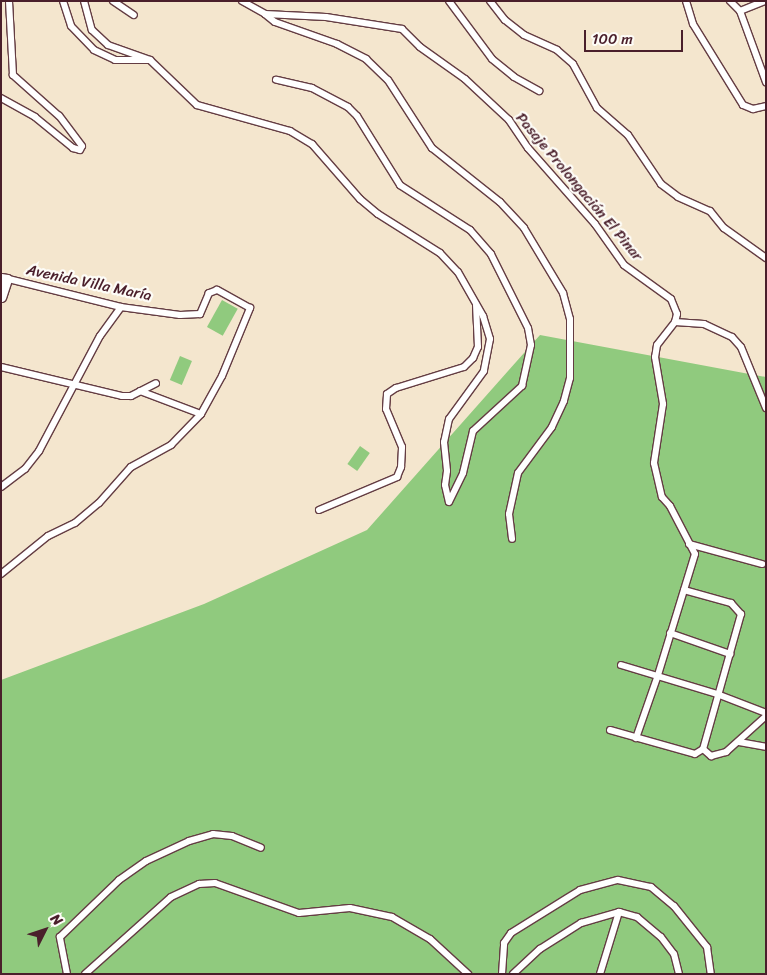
<!DOCTYPE html>
<html>
<head>
<meta charset="utf-8">
<style>
  body { margin:0 }
  #map { position:relative; width:767px; height:975px; overflow:hidden; background:#f4e6ce; font-family:Sriracha,sans-serif }
  div>[style] { position:absolute }
  .green>* { inset:0; background:#90ca7e; transform-origin:0 0 }
  .roads { filter:drop-shadow(1px 0 #643d43) drop-shadow(-1px 0 #643d43) drop-shadow(0 1px #643d43) drop-shadow(0 -1px #643d43) }
  .street>* { height:6px; margin:-3px; padding:0 3px; transform-origin:3px; border-radius:3px; background:#fff }
  .secondary>* { height:9px; margin:-4.5px; padding:0 4.5px; transform-origin:4.5px; border-radius:4.5px; background:#fff }
  span { translate:-50% -50%; white-space:nowrap; text-align:center; line-height:1.15; -webkit-text-stroke:4.5px #fdfcf7; paint-order:stroke }
  .street-label { font-size:15px; color:#4a1f2b }
  .frame { position:absolute; inset:0; border:2px solid #4a1f2b; pointer-events:none }
  .north { position:absolute; left:20px; top:905px; width:50px; height:50px; -webkit-text-stroke:4px #fdfcf7; paint-order:stroke; rotate:49deg; font-size:14px; font-weight:700; line-height:20px; text-align:center; color:#4a1f2b }
  .north::after { content:''; display:block; margin:auto; width:18px; height:22px; background:#4a1f2b; clip-path:polygon(50% 0,100% 100%,50% 72%,0 100%) }
  .scale { position:absolute; left:584px; top:30px; width:99px; height:22px; box-sizing:border-box; border:2px solid #4a1f2b; border-top:0; padding-left:6px; font-size:15px; line-height:18px; white-space:nowrap; color:#4a1f2b; -webkit-text-stroke:4px #fdfcf7; paint-order:stroke }
</style>
</head>
<body>
<div id="map">
  <div class="green">
    <i style="left:222px;top:300px;width:18px;height:31px;rotate:29deg"></i>
    <i style="clip-path:polygon(540px 335px,766px 377px,766px 974px,1px 974px,1px 680px,204px 604px,367px 530px)"></i>
    <i style="left:180px;top:356px;width:13px;height:26px;rotate:23deg"></i>
    <i style="left:360px;top:446px;width:12px;height:22px;rotate:35deg"></i>
  </div>
  <div class="roads">
    <div class="street">
      <i style="left:63px;top:1px;width:26px;rotate:72deg"></i>
      <i style="left:71px;top:26px;width:33px;rotate:46deg"></i>
      <i style="left:94px;top:50px;width:23px;rotate:25deg"></i>
      <i style="left:115px;top:60px;width:34px"></i>
      <i style="left:84px;top:1px;width:30px;rotate:75deg"></i>
      <i style="left:92px;top:30px;width:22px;rotate:43deg"></i>
      <i style="left:108px;top:45px;width:45px;rotate:19.7deg"></i>
      <i style="left:150px;top:60px;width:65px;rotate:43.8deg"></i>
      <i style="left:197px;top:105px;width:97px;rotate:15.6deg"></i>
      <i style="left:290px;top:131px;width:26px;rotate:31deg"></i>
      <i style="left:312px;top:144px;width:73px;rotate:48.9deg"></i>
      <i style="left:360px;top:199px;width:23px;rotate:40deg"></i>
      <i style="left:378px;top:214px;width:73px;rotate:32.2deg"></i>
      <i style="left:440px;top:253px;width:26px;rotate:47deg"></i>
      <i style="left:458px;top:272px;width:51px;rotate:60.4deg"></i>
      <i style="left:483px;top:316px;width:24px;rotate:73deg"></i>
      <i style="left:490px;top:339px;width:33px;rotate:101deg"></i>
      <i style="left:484px;top:371px;width:59px;rotate:126.1deg"></i>
      <i style="left:449px;top:419px;width:24px;rotate:102deg"></i>
      <i style="left:444px;top:442px;width:29px;rotate:84deg"></i>
      <i style="left:447px;top:471px;width:14px;rotate:98deg"></i>
      <i style="left:445px;top:485px;width:17px;rotate:77deg"></i>
      <i style="left:449px;top:502px;width:32px;rotate:-64deg"></i>
      <i style="left:463px;top:473px;width:43px;rotate:-76.6deg"></i>
      <i style="left:473px;top:431px;width:67px;rotate:-42.6deg"></i>
      <i style="left:522px;top:386px;width:42px;rotate:-77.6deg"></i>
      <i style="left:531px;top:345px;width:17px;rotate:-100deg"></i>
      <i style="left:528px;top:328px;width:83px;rotate:-116.6deg"></i>
      <i style="left:491px;top:254px;width:32px;rotate:-131deg"></i>
      <i style="left:470px;top:230px;width:83px;rotate:-147.3deg"></i>
      <i style="left:400px;top:185px;width:81px;rotate:-121.9deg"></i>
      <i style="left:357px;top:116px;width:13px;rotate:-135deg"></i>
      <i style="left:348px;top:107px;width:41px;rotate:-152.2deg"></i>
      <i style="left:312px;top:88px;width:37px;rotate:-167deg"></i>
      <i style="left:113px;top:1px;width:25px;rotate:34deg"></i>
      <i style="left:242px;top:1px;width:26px;rotate:29deg"></i>
      <i style="left:265px;top:14px;width:61px;rotate:2.8deg"></i>
      <i style="left:326px;top:17px;width:77px;rotate:9deg"></i>
      <i style="left:402px;top:29px;width:25px;rotate:45deg"></i>
      <i style="left:420px;top:47px;width:55px;rotate:35.4deg"></i>
      <i style="left:465px;top:79px;width:60px;rotate:43deg"></i>
      <i style="left:509px;top:120px;width:34px;rotate:56deg"></i>
      <i style="left:528px;top:148px;width:101px;rotate:48.6deg"></i>
      <i style="left:595px;top:224px;width:50px;rotate:54.7deg"></i>
      <i style="left:624px;top:265px;width:58px;rotate:35.9deg"></i>
      <i style="left:671px;top:299px;width:16px;rotate:68deg"></i>
      <i style="left:677px;top:314px;width:8px;rotate:104deg"></i>
      <i style="left:675px;top:322px;width:29px;rotate:128deg"></i>
      <i style="left:657px;top:345px;width:12px;rotate:99deg"></i>
      <i style="left:655px;top:357px;width:48px;rotate:80.3deg"></i>
      <i style="left:663px;top:404px;width:60px;rotate:98.7deg"></i>
      <i style="left:654px;top:463px;width:35px;rotate:77deg"></i>
      <i style="left:662px;top:497px;width:12px;rotate:48deg"></i>
      <i style="left:670px;top:506px;width:54px;rotate:62.5deg"></i>
      <i style="left:695px;top:554px;width:127px;rotate:107deg"></i>
      <i style="left:658px;top:675px;width:67px;rotate:109.2deg"></i>
      <i style="left:449px;top:1px;width:72px;rotate:53.4deg"></i>
      <i style="left:492px;top:59px;width:28px;rotate:39deg"></i>
      <i style="left:514px;top:77px;width:29px;rotate:29deg"></i>
      <i style="left:490px;top:1px;width:24px;rotate:52deg"></i>
      <i style="left:505px;top:20px;width:24px;rotate:38deg"></i>
      <i style="left:524px;top:35px;width:36px;rotate:24deg"></i>
      <i style="left:557px;top:50px;width:21px;rotate:41deg"></i>
      <i style="left:573px;top:64px;width:50px;rotate:61.4deg"></i>
      <i style="left:597px;top:108px;width:41px;rotate:41.1deg"></i>
      <i style="left:628px;top:135px;width:59px;rotate:56deg"></i>
      <i style="left:661px;top:184px;width:21px;rotate:37deg"></i>
      <i style="left:678px;top:197px;width:35px;rotate:24deg"></i>
      <i style="left:710px;top:211px;width:22px;rotate:51deg"></i>
      <i style="left:724px;top:228px;width:52px;rotate:35.5deg"></i>
      <i style="left:686px;top:1px;width:24px;rotate:73deg"></i>
      <i style="left:693px;top:24px;width:95px;rotate:58.3deg"></i>
      <i style="left:743px;top:105px;width:11px;rotate:22deg"></i>
      <i style="left:753px;top:109px;width:13px;rotate:-13deg"></i>
      <i style="left:730px;top:1px;width:14px;rotate:45deg"></i>
      <i style="left:740px;top:11px;width:76px;rotate:69.9deg"></i>
      <i style="left:740px;top:11px;width:27px;rotate:-22deg"></i>
      <i style="left:266px;top:15px;width:11px;rotate:38deg"></i>
      <i style="left:275px;top:22px;width:66px;rotate:19.5deg"></i>
      <i style="left:337px;top:44px;width:33px;rotate:27deg"></i>
      <i style="left:366px;top:59px;width:30px;rotate:44deg"></i>
      <i style="left:388px;top:80px;width:81px;rotate:57.1deg"></i>
      <i style="left:432px;top:148px;width:87px;rotate:38.5deg"></i>
      <i style="left:500px;top:202px;width:35px;rotate:47deg"></i>
      <i style="left:524px;top:228px;width:76px;rotate:59deg"></i>
      <i style="left:563px;top:293px;width:27px;rotate:75deg"></i>
      <i style="left:570px;top:319px;width:59px;rotate:90deg"></i>
      <i style="left:570px;top:378px;width:24px;rotate:105deg"></i>
      <i style="left:564px;top:401px;width:29px;rotate:115deg"></i>
      <i style="left:552px;top:427px;width:57px;rotate:126.5deg"></i>
      <i style="left:518px;top:473px;width:42px;rotate:102.4deg"></i>
      <i style="left:509px;top:514px;width:25px;rotate:83deg"></i>
      <i style="left:1px;top:98px;width:39px;rotate:29deg"></i>
      <i style="left:35px;top:117px;width:49px;rotate:39.2deg"></i>
      <i style="left:73px;top:148px;width:7px;rotate:16deg"></i>
      <i style="left:80px;top:150px;width:4px;rotate:-63deg"></i>
      <i style="left:82px;top:146px;width:38px;rotate:-127deg"></i>
      <i style="left:59px;top:116px;width:62px;rotate:-138.3deg"></i>
      <i style="left:13px;top:75px;width:74px;rotate:-93.1deg"></i>
      <i style="left:675px;top:322px;width:29px;rotate:4deg"></i>
      <i style="left:704px;top:324px;width:31px;rotate:25deg"></i>
      <i style="left:732px;top:337px;width:13px;rotate:48deg"></i>
      <i style="left:741px;top:347px;width:66px;rotate:67.7deg"></i>
      <i style="left:1px;top:367px;width:124px;rotate:13.5deg"></i>
      <i style="left:122px;top:396px;width:9px"></i>
      <i style="left:131px;top:396px;width:28px;rotate:-27deg"></i>
      <i style="left:140px;top:391px;width:65px;rotate:20.7deg"></i>
      <i style="left:1px;top:487px;width:30px;rotate:-37deg"></i>
      <i style="left:25px;top:469px;width:23px;rotate:-52deg"></i>
      <i style="left:39px;top:451px;width:130px;rotate:-62.1deg"></i>
      <i style="left:100px;top:336px;width:36px;rotate:-54deg"></i>
      <i style="left:319px;top:510px;width:85px;rotate:-22.9deg"></i>
      <i style="left:397px;top:477px;width:11px;rotate:-68deg"></i>
      <i style="left:401px;top:467px;width:20px;rotate:-87deg"></i>
      <i style="left:402px;top:447px;width:41px;rotate:-112.8deg"></i>
      <i style="left:386px;top:409px;width:15px;rotate:-86deg"></i>
      <i style="left:387px;top:394px;width:11px;rotate:-34deg"></i>
      <i style="left:396px;top:388px;width:71px;rotate:-17.2deg"></i>
      <i style="left:464px;top:367px;width:13px;rotate:-45deg"></i>
      <i style="left:473px;top:358px;width:12px;rotate:-66deg"></i>
      <i style="left:478px;top:347px;width:42px;rotate:-92.7deg"></i>
      <i style="left:689px;top:544px;width:76px;rotate:15.3deg"></i>
      <i style="left:1px;top:574px;width:60px;rotate:-39deg"></i>
      <i style="left:48px;top:536px;width:30px;rotate:-26deg"></i>
      <i style="left:75px;top:523px;width:31px;rotate:-40deg"></i>
      <i style="left:99px;top:503px;width:48px;rotate:-48.4deg"></i>
      <i style="left:131px;top:467px;width:46px;rotate:-28.8deg"></i>
      <i style="left:171px;top:445px;width:43px;rotate:-45.9deg"></i>
      <i style="left:201px;top:414px;width:43px;rotate:-61.1deg"></i>
      <i style="left:222px;top:376px;width:74px;rotate:-67.6deg"></i>
      <i style="left:250px;top:308px;width:38px;rotate:-151deg"></i>
      <i style="left:217px;top:290px;width:9px;rotate:159deg"></i>
      <i style="left:209px;top:293px;width:23px;rotate:113deg"></i>
      <i style="left:200px;top:314px;width:20px;rotate:177deg"></i>
      <i style="left:180px;top:315px;width:60px;rotate:-172.3deg"></i>
      <i style="left:121px;top:307px;width:120px;rotate:-166deg"></i>
      <i style="left:684px;top:590px;width:49px;rotate:15.5deg"></i>
      <i style="left:731px;top:603px;width:15px;rotate:48deg"></i>
      <i style="left:741px;top:614px;width:140px;rotate:105.7deg"></i>
      <i style="left:703px;top:749px;width:11px;rotate:41deg"></i>
      <i style="left:711px;top:756px;width:16px;rotate:-15deg"></i>
      <i style="left:726px;top:752px;width:54px;rotate:-42deg"></i>
      <i style="left:670px;top:633px;width:64px;rotate:19.3deg"></i>
      <i style="left:621px;top:665px;width:100px;rotate:16.8deg"></i>
      <i style="left:717px;top:694px;width:53px;rotate:21.2deg"></i>
      <i style="left:610px;top:730px;width:88px;rotate:15.8deg"></i>
      <i style="left:695px;top:754px;width:9px;rotate:-32deg"></i>
      <i style="left:739px;top:742px;width:27px;rotate:10deg"></i>
      <i style="left:67px;top:974px;width:38px;rotate:-101deg"></i>
      <i style="left:60px;top:937px;width:82px;rotate:-44deg"></i>
      <i style="left:119px;top:880px;width:33px;rotate:-35deg"></i>
      <i style="left:146px;top:861px;width:47px;rotate:-24.9deg"></i>
      <i style="left:189px;top:841px;width:25px;rotate:-16deg"></i>
      <i style="left:213px;top:834px;width:19px;rotate:6deg"></i>
      <i style="left:232px;top:836px;width:31px;rotate:22deg"></i>
      <i style="left:85px;top:974px;width:115px;rotate:-41.8deg"></i>
      <i style="left:171px;top:897px;width:31px;rotate:-25deg"></i>
      <i style="left:199px;top:884px;width:16px;rotate:-4deg"></i>
      <i style="left:215px;top:883px;width:89px;rotate:19.7deg"></i>
      <i style="left:299px;top:913px;width:51px;rotate:-5.6deg"></i>
      <i style="left:350px;top:908px;width:43px;rotate:12.1deg"></i>
      <i style="left:392px;top:917px;width:44px;rotate:30.1deg"></i>
      <i style="left:430px;top:939px;width:52px;rotate:42.6deg"></i>
      <i style="left:502px;top:974px;width:31px;rotate:-86deg"></i>
      <i style="left:504px;top:943px;width:12px;rotate:-55deg"></i>
      <i style="left:511px;top:933px;width:81px;rotate:-31.9deg"></i>
      <i style="left:580px;top:890px;width:39px;rotate:-15deg"></i>
      <i style="left:618px;top:880px;width:34px;rotate:12deg"></i>
      <i style="left:651px;top:887px;width:30px;rotate:40deg"></i>
      <i style="left:674px;top:906px;width:53px;rotate:51.2deg"></i>
      <i style="left:707px;top:947px;width:27px;rotate:82deg"></i>
      <i style="left:513px;top:974px;width:37px;rotate:-43deg"></i>
      <i style="left:540px;top:949px;width:49px;rotate:-32.4deg"></i>
      <i style="left:581px;top:923px;width:40px;rotate:-16deg"></i>
      <i style="left:619px;top:912px;width:19px;rotate:16deg"></i>
      <i style="left:637px;top:917px;width:31px;rotate:40deg"></i>
      <i style="left:661px;top:937px;width:21px;rotate:53deg"></i>
      <i style="left:674px;top:954px;width:21px;rotate:76deg"></i>
      <i style="left:600px;top:974px;width:65px;rotate:-73deg"></i>
    </div>
    <div class="secondary">
      <i style="left:1px;top:278px;width:6px;rotate:9deg"></i>
      <i style="left:7px;top:279px;width:19px;rotate:108deg"></i>
    </div>
  </div>
  <div class="street-label">
    <span style="left:579px;top:187px;rotate:50deg">Pasaje Prolongación El Pinar</span>
    <span style="left:89px;top:283px;rotate:12deg">Avenida Villa María</span>
  </div>
  <div class="frame"></div>
  <div class="north">N</div>
  <div class="scale">100 m</div>
</div>
</body>
</html>
